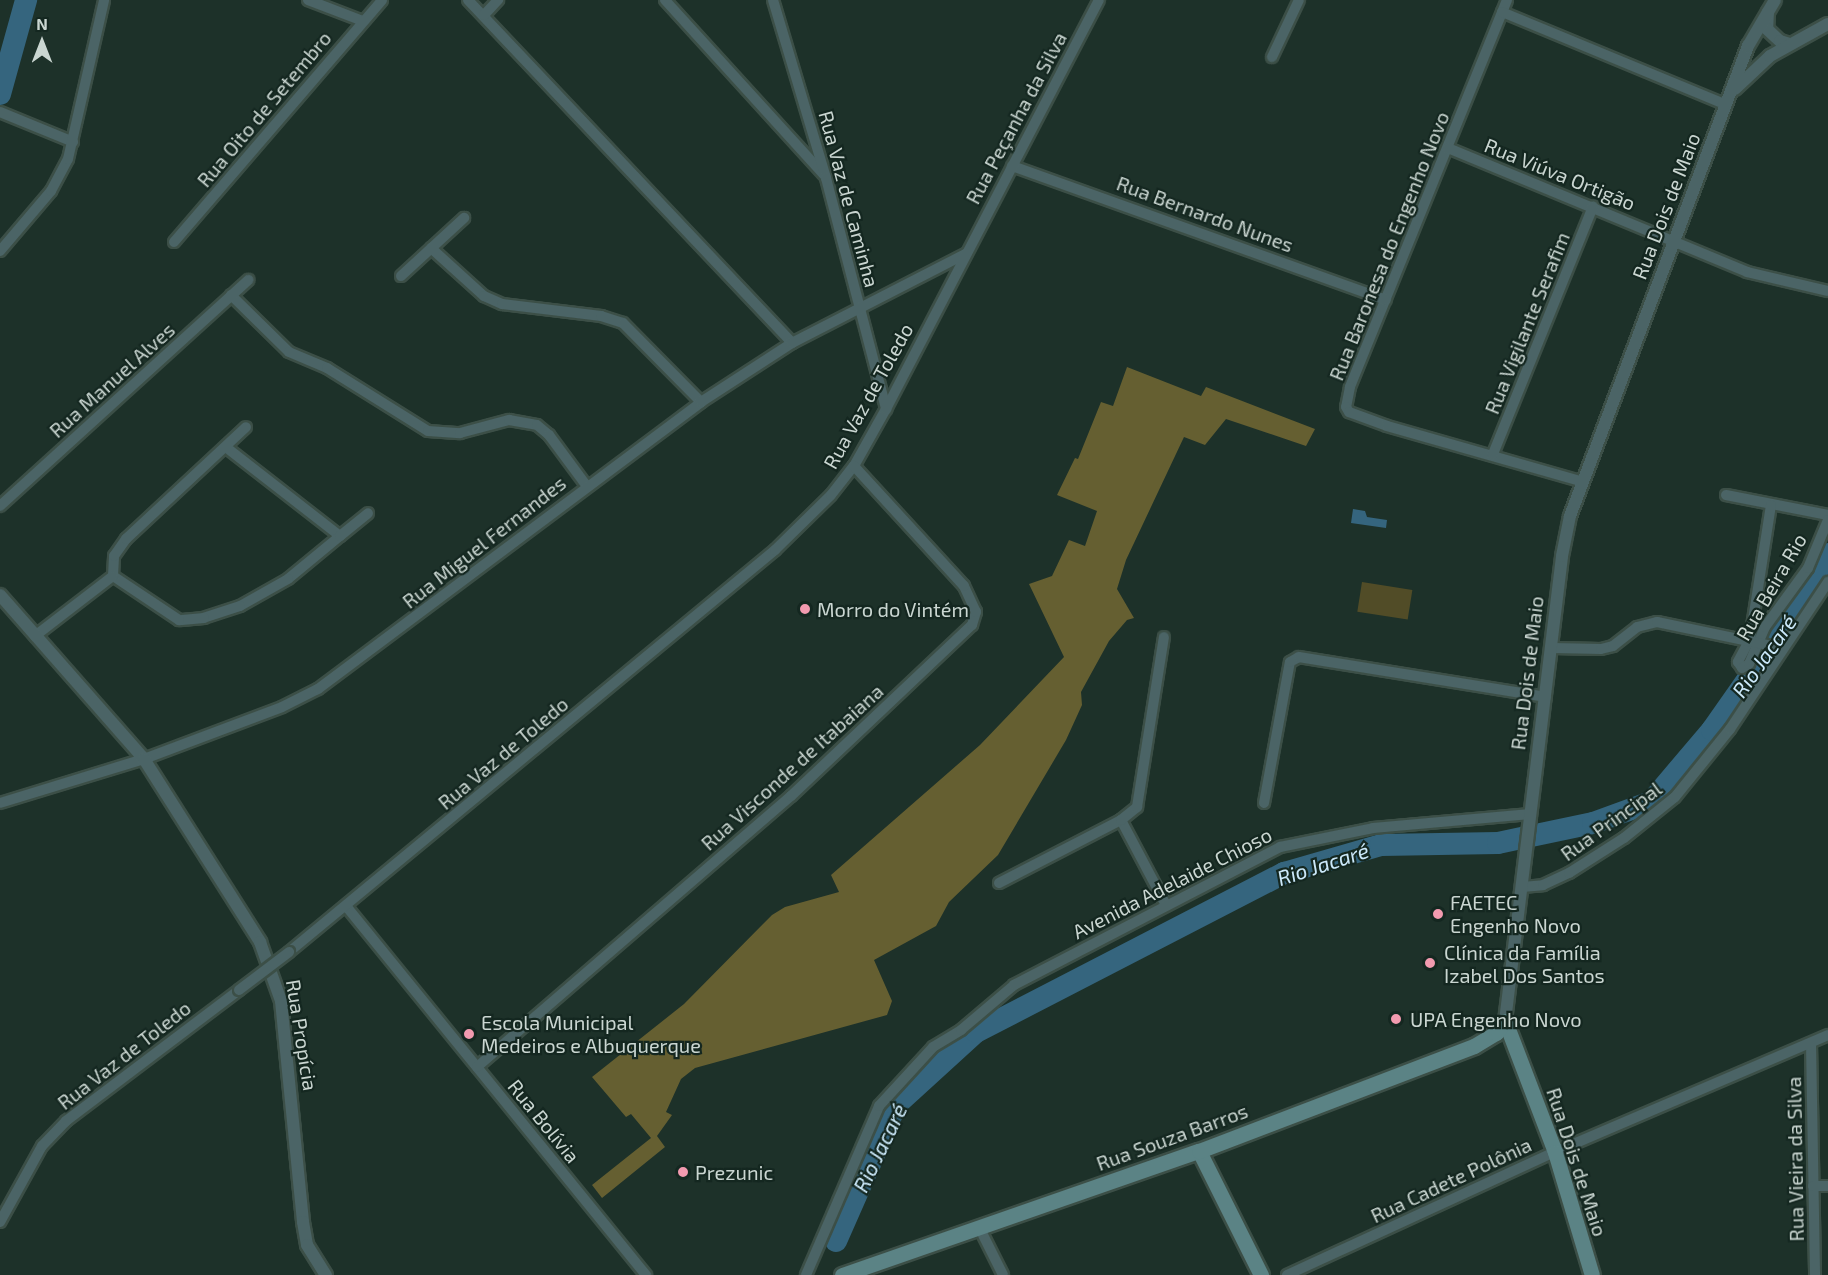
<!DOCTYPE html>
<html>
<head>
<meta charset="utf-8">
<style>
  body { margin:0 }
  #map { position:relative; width:1828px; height:1275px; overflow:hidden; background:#1d3129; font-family:"Exo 2",sans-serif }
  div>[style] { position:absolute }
  .green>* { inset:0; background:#514c27; transform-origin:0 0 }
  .forest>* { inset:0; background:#655f31 }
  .water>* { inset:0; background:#35657e }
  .river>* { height:22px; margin:-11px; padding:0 11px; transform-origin:11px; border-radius:11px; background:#35657e }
  .roads { filter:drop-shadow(2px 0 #3c4f47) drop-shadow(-2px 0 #3c4f47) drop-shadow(0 2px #3c4f47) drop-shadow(0 -2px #3c4f47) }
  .minor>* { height:10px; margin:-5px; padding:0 5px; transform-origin:5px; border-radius:5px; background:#4b6466 }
  .tertiary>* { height:12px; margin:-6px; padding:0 6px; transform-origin:6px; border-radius:6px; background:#4b6466 }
  .secondary>* { height:15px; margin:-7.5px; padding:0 7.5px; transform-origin:7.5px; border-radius:7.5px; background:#5b8385 }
  .bridges { filter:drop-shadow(2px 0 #3c4f47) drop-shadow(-2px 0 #3c4f47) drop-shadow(0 2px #3c4f47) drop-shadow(0 -2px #3c4f47) }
  .minor-bridge>* { height:10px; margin:-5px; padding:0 5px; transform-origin:5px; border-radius:5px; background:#4b6466 }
  .dots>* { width:16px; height:16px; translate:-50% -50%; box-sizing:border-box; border:3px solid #142720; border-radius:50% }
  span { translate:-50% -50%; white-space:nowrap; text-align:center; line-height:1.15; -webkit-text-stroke:4.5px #142720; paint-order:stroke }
  .street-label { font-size:20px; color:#cad6d1 }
  .poi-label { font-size:20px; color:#cad6d1 }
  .left { translate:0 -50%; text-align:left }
  .water-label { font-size:21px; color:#cce9fa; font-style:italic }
  .north { position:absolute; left:12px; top:12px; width:60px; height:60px; -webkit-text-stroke:4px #142720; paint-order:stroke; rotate:0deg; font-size:16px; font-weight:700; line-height:24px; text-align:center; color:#cad6d1 }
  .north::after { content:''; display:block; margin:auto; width:21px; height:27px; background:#cad6d1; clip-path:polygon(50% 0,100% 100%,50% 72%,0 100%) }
</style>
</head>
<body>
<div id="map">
  <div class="green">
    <i style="left:1362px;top:582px;width:51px;height:30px;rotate:9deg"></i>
  </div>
  <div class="forest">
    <i style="clip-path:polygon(1127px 367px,1201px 396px,1206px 387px,1315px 429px,1306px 446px,1226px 419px,1205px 445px,1184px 437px,1126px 560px,1117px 589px,1134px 618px,1127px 620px,1109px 641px,1081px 692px,1082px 705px,1066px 740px,998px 855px,949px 902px,936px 926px,874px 960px,892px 1001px,887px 1015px,695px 1068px,681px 1079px,666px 1112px,672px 1115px,657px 1136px,665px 1147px,602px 1198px,592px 1185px,651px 1138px,631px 1114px,626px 1117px,592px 1077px,684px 1004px,772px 915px,785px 907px,839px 892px,831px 875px,980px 745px,1064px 657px,1029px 584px,1052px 576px,1069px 540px,1085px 546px,1097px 511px,1057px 495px,1075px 458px,1078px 459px,1101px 402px,1113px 406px)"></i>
  </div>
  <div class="water">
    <i style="clip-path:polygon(1353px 509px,1365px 511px,1367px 517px,1387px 520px,1386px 528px,1351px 523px)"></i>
  </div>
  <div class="river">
    <i style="left:0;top:94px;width:98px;rotate:-74.5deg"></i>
    <i style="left:836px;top:1241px;width:149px;rotate:-66.2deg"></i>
    <i style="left:896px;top:1105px;width:108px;rotate:-42.4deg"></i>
    <i style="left:976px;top:1032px;width:347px;rotate:-27.3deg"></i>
    <i style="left:1284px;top:873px;width:101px;rotate:-16.1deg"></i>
    <i style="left:1381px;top:845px;width:117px;rotate:-1deg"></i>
    <i style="left:1498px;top:843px;width:97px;rotate:-11.9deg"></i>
    <i style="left:1593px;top:823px;width:62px;rotate:-19.9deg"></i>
    <i style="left:1651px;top:802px;width:94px;rotate:-49.7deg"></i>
    <i style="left:1712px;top:730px;width:148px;rotate:-54.9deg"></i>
    <i style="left:1797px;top:609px;width:63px;rotate:-60.6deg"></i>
  </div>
  <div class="roads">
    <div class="minor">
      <i style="left:308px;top:0;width:59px;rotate:20.9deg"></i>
      <i style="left:468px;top:0;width:472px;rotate:46.6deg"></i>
      <i style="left:665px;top:0;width:236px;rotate:47.7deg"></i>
      <i style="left:773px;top:0;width:186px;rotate:73.4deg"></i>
      <i style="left:826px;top:178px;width:239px;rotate:75.4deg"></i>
      <i style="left:1507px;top:0;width:418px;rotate:112.1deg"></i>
      <i style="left:1350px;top:387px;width:20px;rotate:101deg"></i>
      <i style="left:1346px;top:407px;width:6px;rotate:59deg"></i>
      <i style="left:1349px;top:412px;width:40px;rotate:20.2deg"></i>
      <i style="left:1387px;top:426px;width:204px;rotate:15.9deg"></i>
      <i style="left:1502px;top:12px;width:243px;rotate:22.5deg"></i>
      <i style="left:484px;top:15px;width:21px;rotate:-47deg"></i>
      <i style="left:1272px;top:57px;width:63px;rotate:-64.7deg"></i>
      <i style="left:0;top:112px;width:79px;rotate:22.3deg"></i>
      <i style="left:1448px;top:148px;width:324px;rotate:22.5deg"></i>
      <i style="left:1747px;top:272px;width:83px;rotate:13.2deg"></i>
      <i style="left:1012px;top:166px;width:397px;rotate:19.7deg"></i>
      <i style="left:174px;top:242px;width:319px;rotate:-49.3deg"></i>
      <i style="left:431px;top:248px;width:72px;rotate:42.2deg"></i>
      <i style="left:484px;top:296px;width:20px;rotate:24deg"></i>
      <i style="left:502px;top:304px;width:100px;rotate:6.9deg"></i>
      <i style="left:601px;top:316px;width:23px;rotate:18deg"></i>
      <i style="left:623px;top:323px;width:111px;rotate:45.4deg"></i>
      <i style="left:0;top:251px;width:79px;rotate:-49.6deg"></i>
      <i style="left:51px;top:191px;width:36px;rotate:-62deg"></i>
      <i style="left:68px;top:159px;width:163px;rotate:-77.2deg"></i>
      <i style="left:401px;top:276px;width:86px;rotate:-42.6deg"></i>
      <i style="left:231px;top:295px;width:81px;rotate:44.5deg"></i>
      <i style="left:289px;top:352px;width:41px;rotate:22.8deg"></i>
      <i style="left:327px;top:368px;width:119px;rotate:32deg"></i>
      <i style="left:428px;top:431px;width:32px;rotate:4deg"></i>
      <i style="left:460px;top:433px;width:51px;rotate:-14.9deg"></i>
      <i style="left:509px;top:420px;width:28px;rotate:10deg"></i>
      <i style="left:537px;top:425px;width:16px;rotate:40deg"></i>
      <i style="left:549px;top:435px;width:62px;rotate:53.5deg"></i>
      <i style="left:227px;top:448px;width:143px;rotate:37.9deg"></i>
      <i style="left:340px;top:536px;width:67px;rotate:140.4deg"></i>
      <i style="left:288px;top:579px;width:55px;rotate:150.6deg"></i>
      <i style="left:240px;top:606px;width:38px;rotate:162deg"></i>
      <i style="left:204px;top:618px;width:25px;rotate:175deg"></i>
      <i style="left:179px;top:620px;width:79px;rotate:-146.3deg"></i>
      <i style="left:113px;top:576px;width:20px;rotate:-87deg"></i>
      <i style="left:114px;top:556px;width:21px;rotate:-55deg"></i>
      <i style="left:126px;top:539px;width:164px;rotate:-43deg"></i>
      <i style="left:1493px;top:454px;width:267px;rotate:-68deg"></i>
      <i style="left:1726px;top:495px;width:104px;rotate:11.1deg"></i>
      <i style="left:1771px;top:505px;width:136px;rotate:98.9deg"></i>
      <i style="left:1750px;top:639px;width:26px;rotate:118deg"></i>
      <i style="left:1738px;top:662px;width:7px;rotate:56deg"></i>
      <i style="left:1742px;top:668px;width:8px;rotate:-30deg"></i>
      <i style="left:1749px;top:664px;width:40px;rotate:-66.6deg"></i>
      <i style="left:1765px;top:627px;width:73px;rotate:-53.9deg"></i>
      <i style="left:1808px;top:568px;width:52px;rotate:-67.4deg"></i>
      <i style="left:0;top:506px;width:336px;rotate:-42.3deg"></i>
      <i style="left:340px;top:536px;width:36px;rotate:-39deg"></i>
      <i style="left:35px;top:636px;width:98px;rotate:-37.6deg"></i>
      <i style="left:1553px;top:648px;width:48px;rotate:1.2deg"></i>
      <i style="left:1601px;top:649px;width:12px;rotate:-14deg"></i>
      <i style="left:1613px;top:646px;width:31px;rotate:-38deg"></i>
      <i style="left:1637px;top:627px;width:21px;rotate:-14deg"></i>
      <i style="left:1657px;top:622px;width:127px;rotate:11.8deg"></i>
      <i style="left:0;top:803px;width:151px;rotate:-17deg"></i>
      <i style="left:144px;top:759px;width:147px;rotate:-20.6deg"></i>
      <i style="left:282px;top:707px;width:40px;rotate:-26.6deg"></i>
      <i style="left:318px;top:689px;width:479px;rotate:-36.8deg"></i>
      <i style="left:701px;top:402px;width:108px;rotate:-33deg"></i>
      <i style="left:792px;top:343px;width:195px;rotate:-27.2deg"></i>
      <i style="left:1264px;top:803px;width:143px;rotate:-79.6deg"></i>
      <i style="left:1290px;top:662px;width:10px;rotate:-29deg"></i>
      <i style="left:1299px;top:657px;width:250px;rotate:9.2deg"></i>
      <i style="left:1121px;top:820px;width:94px;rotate:62.1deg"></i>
      <i style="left:999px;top:883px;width:137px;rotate:-27.3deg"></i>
      <i style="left:1121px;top:820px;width:21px;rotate:-39deg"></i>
      <i style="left:1137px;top:807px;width:172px;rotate:-81deg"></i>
      <i style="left:1522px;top:887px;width:21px;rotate:-5deg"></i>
      <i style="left:1543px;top:885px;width:29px;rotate:-25deg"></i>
      <i style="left:1569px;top:873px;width:65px;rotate:-32.5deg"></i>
      <i style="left:1624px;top:838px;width:65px;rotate:-38.8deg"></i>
      <i style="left:1675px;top:797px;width:87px;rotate:-51deg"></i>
      <i style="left:1730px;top:729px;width:177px;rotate:-56.3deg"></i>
      <i style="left:346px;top:906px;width:476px;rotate:50.9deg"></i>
      <i style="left:289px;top:952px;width:631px;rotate:-39.6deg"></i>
      <i style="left:775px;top:550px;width:78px;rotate:-44.5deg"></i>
      <i style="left:831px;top:495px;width:37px;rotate:-52deg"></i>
      <i style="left:854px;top:466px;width:65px;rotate:-60.7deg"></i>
      <i style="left:886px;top:409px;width:461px;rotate:-62.5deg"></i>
      <i style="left:1811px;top:1043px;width:232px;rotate:89deg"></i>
      <i style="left:477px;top:1067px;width:415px;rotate:-40.8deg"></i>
      <i style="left:791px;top:796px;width:249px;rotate:-43.4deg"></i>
      <i style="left:972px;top:625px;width:14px;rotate:-73deg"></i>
      <i style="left:976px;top:612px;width:29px;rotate:-115deg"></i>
      <i style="left:964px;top:586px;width:163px;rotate:-132.5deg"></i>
      <i style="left:1813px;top:1186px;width:15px"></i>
      <i style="left:0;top:1222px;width:87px;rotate:-61.1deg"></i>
      <i style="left:42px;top:1146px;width:35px;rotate:-46deg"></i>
      <i style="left:66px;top:1121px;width:217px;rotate:-37.1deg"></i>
      <i style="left:980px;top:1229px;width:51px;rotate:63.4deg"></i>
      <i style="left:806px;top:1275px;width:184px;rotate:-66.6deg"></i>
      <i style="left:879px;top:1106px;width:80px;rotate:-47.5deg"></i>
      <i style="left:933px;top:1047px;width:33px;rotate:-31deg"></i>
      <i style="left:961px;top:1030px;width:70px;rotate:-40.3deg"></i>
      <i style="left:1014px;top:985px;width:300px;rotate:-27.4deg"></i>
      <i style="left:1280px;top:847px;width:95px;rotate:-11.5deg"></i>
      <i style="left:1373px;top:828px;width:158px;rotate:-5.1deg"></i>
      <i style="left:1287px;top:1275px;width:295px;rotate:-24.7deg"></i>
      <i style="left:1555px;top:1152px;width:297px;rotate:-23.2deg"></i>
    </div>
    <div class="tertiary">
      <i style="left:1768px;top:12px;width:17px;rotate:93deg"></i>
      <i style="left:1767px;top:29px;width:18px;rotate:43deg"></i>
      <i style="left:1780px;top:41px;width:10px;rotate:17deg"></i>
      <i style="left:1735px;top:89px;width:48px;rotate:-43.3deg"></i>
      <i style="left:1770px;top:56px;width:66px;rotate:-28.9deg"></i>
      <i style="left:0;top:595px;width:218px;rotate:48.7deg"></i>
      <i style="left:144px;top:759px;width:217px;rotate:57.6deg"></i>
      <i style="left:260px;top:942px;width:63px;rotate:70.4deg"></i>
      <i style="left:281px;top:1001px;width:222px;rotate:84.3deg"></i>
      <i style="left:303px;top:1222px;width:23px;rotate:80deg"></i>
      <i style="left:307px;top:1245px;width:36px;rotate:58deg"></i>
      <i style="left:1505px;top:1021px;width:468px;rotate:-83deg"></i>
      <i style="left:1562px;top:556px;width:41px;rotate:-78.7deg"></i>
      <i style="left:1570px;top:516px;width:503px;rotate:-69.26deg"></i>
      <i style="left:1748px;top:46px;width:53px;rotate:-59.6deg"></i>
    </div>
    <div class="secondary">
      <i style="left:1505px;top:1021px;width:140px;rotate:69.1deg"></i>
      <i style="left:1555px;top:1152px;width:128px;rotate:73.3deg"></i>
      <i style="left:1199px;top:1151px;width:139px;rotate:63.4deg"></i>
      <i style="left:842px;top:1275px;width:378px;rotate:-19.2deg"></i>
      <i style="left:1199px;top:1151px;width:294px;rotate:-20.9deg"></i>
      <i style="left:1474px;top:1046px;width:26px;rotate:-31deg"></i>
      <i style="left:1496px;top:1033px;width:15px;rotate:-53deg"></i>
    </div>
  </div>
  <div class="bridges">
    <div class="minor-bridge">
      <i style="left:239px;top:990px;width:63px;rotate:-37.2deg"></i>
    </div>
  </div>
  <div class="dots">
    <i style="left:805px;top:609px;background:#f29aaf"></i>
    <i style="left:1438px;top:914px;background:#f29aaf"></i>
    <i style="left:1430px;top:963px;background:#f29aaf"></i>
    <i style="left:1396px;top:1019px;background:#f29aaf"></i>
    <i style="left:469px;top:1034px;background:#f29aaf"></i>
    <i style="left:683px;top:1172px;background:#f29aaf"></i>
  </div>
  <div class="street-label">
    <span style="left:264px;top:109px;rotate:-50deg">Rua Oito de Setembro</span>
    <span style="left:1016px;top:118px;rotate:-62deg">Rua Peçanha da Silva</span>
    <span style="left:1560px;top:174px;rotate:22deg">Rua Viúva Ortigão</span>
    <span style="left:849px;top:199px;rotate:75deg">Rua Vaz de Caminha</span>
    <span style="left:1666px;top:206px;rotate:-69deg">Rua Dois de Maio</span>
    <span style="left:1205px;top:214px;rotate:20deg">Rua Bernardo Nunes</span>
    <span style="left:1389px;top:246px;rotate:-68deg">Rua Baronesa do Engenho Novo</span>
    <span style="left:1527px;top:323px;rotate:-68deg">Rua Vigilante Serafim</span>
    <span style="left:112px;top:380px;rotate:-42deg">Rua Manuel Alves</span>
    <span style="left:868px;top:396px;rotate:-61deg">Rua Vaz de Toledo</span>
    <span style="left:484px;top:542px;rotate:-38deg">Rua Miguel Fernandes</span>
    <span style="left:1771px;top:587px;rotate:-60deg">Rua Beira Rio</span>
    <span style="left:1527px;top:673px;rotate:-83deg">Rua Dois de Maio</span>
    <span style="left:503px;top:753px;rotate:-40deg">Rua Vaz de Toledo</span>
    <span style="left:792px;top:767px;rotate:-42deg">Rua Visconde de Itabaiana</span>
    <span style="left:1611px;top:821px;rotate:-36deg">Rua Principal</span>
    <span style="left:1172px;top:883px;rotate:-27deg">Avenida Adelaide Chioso</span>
    <span style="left:302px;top:1035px;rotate:81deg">Rua Propícia</span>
    <span style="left:124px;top:1055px;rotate:-38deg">Rua Vaz de Toledo</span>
    <span style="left:544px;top:1121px;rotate:51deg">Rua Bolívia</span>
    <span style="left:1172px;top:1137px;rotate:-20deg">Rua Souza Barros</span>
    <span style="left:1795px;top:1159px;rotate:-91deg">Rua Vieira da Silva</span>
    <span style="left:1577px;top:1162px;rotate:72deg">Rua Dois de Maio</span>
    <span style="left:1451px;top:1180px;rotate:-25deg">Rua Cadete Polônia</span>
  </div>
  <div class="poi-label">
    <span class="left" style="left:817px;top:609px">Morro do Vintém</span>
    <span class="left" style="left:1450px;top:914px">FAETEC<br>Engenho Novo</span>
    <span class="left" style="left:1444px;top:964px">Clínica da Família<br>Izabel Dos Santos</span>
    <span class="left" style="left:1410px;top:1019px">UPA Engenho Novo</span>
    <span class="left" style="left:481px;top:1034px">Escola Municipal<br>Medeiros e Albuquerque</span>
    <span class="left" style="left:695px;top:1172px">Prezunic</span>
  </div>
  <div class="water-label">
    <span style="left:1764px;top:656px;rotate:-55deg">Rio Jacaré</span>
    <span style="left:1323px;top:864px;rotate:-18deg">Rio Jacaré</span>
    <span style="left:880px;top:1148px;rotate:-64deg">Rio Jacaré</span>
  </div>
  <div class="north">N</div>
</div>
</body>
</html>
